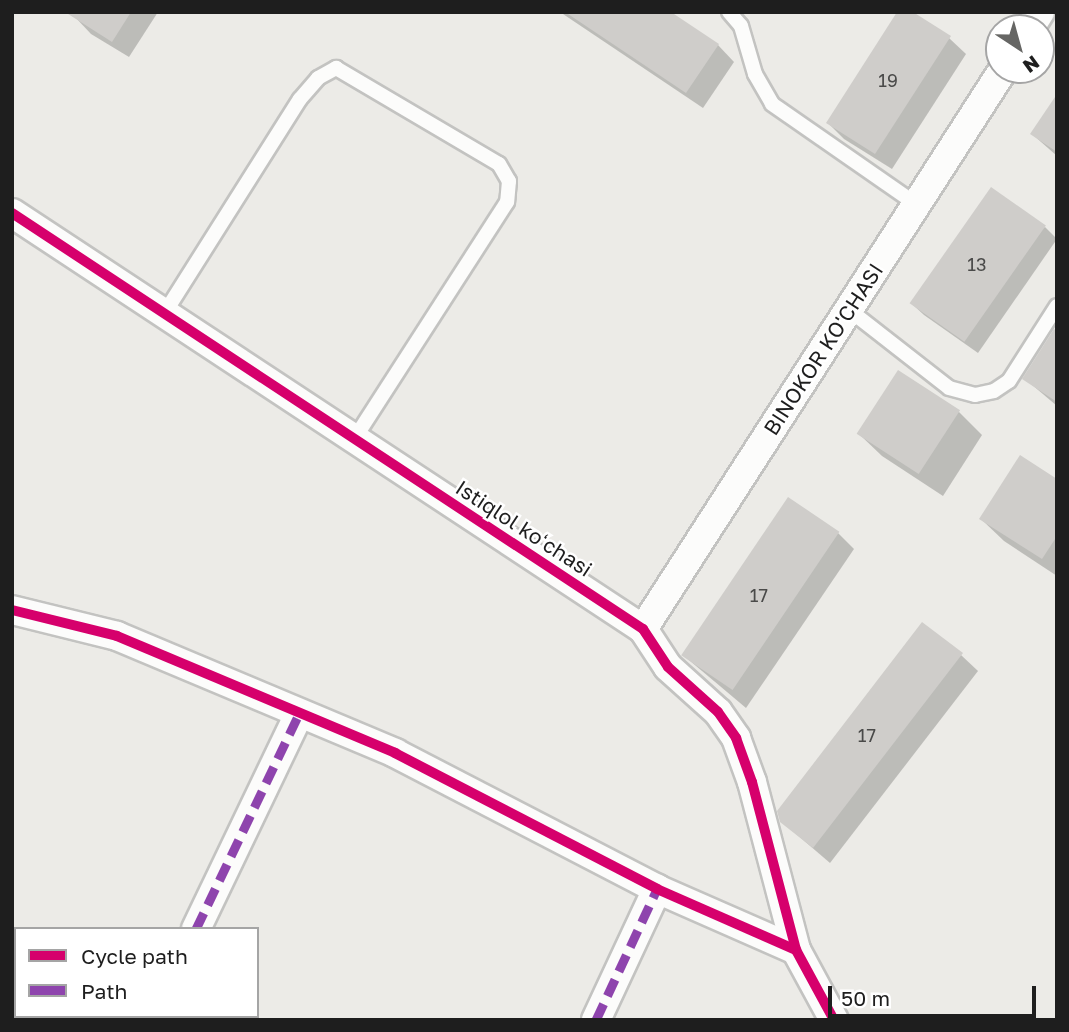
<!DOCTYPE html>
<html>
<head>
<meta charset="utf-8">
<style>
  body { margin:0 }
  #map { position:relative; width:1069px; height:1032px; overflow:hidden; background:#ecebe7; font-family:"Golos Text",sans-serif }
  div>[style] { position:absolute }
  .shadow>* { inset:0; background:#0003 }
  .building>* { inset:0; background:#cfcdca; transform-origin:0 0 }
  .roads { filter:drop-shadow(2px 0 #c3c3c1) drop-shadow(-2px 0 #c3c3c1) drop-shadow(0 2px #c3c3c1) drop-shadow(0 -2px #c3c3c1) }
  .lane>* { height:14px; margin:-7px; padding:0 7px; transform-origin:7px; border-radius:7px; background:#fcfcfb }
  .street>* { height:28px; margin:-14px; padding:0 14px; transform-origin:14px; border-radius:14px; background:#fcfcfb }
  .quiet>* { height:9px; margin-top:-4.5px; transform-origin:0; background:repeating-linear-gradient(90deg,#8e44ad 0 18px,transparent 0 27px) }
  .cycleway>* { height:10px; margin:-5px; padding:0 5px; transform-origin:5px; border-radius:5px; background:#d6006c }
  span { translate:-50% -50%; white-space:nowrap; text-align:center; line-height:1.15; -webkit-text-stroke:5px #fff; paint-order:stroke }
  .number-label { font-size:18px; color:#4a4a49 }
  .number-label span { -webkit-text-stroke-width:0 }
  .street-label { font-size:21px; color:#1e1e1e }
  .frame { position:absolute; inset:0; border:14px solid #1e1e1e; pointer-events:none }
  .legend { position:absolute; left:14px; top:927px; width:245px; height:91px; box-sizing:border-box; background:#fff; border:2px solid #a5a5a5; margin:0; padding:9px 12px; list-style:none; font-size:21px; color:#1e1e1e }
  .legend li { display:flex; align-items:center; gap:14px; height:35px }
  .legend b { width:35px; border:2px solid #a5a5a5 }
  .north { position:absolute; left:985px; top:14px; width:70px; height:70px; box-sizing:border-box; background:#fff; border:2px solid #a5a5a5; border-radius:50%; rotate:144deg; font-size:19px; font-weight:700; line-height:28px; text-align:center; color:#1e1e1e }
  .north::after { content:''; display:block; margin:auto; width:24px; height:32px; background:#666664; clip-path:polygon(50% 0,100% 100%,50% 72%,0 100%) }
  .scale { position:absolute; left:828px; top:986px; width:208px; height:32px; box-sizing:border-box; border:4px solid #1e1e1e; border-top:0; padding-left:9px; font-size:21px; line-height:24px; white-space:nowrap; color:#1e1e1e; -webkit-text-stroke:5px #fff; paint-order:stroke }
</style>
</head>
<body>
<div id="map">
  <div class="shadow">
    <i style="clip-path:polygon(78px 12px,158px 12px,129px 57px,91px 34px,75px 17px)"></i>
    <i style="clip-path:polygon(560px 12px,668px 12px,718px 45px,734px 62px,703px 108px)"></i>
    <i style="clip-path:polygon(949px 38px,966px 54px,892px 169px,844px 139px,828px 123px)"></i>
    <i style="clip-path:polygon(1057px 101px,1057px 156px,1032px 134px)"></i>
    <i style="clip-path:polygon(1045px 227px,1057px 239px,978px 353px,924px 315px,911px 303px)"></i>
    <i style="clip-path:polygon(1057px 333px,1057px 406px,1024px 378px)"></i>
    <i style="clip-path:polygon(959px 412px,982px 435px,943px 496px,882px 456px,859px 434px)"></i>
    <i style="clip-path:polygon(1057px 481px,1057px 576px,1004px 541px,981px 519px)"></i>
    <i style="clip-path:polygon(838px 533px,854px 549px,746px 708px,683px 655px)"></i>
    <i style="clip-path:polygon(961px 655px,978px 671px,830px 863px,781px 821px)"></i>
  </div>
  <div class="building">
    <i style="clip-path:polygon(65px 12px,131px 12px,112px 42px)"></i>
    <i style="clip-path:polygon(565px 12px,671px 12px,719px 44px,686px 93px)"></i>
    <i style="clip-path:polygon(897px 12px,913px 12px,951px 36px,875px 154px,826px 123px)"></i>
    <i style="clip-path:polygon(1057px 94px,1057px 152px,1030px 134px)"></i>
    <i style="left:991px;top:187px;width:67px;height:142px;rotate:35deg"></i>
    <i style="clip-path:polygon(1054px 329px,1057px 331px,1057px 402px,1022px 379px)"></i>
    <i style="left:898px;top:370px;width:74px;height:76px;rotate:33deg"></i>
    <i style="clip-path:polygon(1020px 455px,1057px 479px,1057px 536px,1042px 559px,979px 519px)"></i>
    <i style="left:788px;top:497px;width:62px;height:191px;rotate:34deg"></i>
    <i style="clip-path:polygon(922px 622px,963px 653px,813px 848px,780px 822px,777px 811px)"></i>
  </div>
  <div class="roads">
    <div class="lane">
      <i style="left:729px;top:12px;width:18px;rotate:49deg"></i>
      <i style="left:741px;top:26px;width:50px;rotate:73.7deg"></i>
      <i style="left:755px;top:74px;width:34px;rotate:60deg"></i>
      <i style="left:772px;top:104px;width:175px;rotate:34.8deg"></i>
      <i style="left:848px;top:309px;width:128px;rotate:38deg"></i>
      <i style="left:949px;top:388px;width:27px;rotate:15deg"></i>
      <i style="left:975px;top:395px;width:19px;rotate:-12deg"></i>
      <i style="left:994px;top:391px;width:18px;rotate:-34deg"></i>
      <i style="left:1009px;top:381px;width:89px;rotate:-57.4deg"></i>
      <i style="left:164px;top:314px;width:254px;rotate:-57.7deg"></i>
      <i style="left:300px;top:99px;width:28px;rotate:-49deg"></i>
      <i style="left:318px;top:78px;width:21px;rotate:-29deg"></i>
      <i style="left:336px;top:68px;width:189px;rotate:30.5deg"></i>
      <i style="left:499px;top:164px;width:20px;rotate:60deg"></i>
      <i style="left:509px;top:181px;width:21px;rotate:95deg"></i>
      <i style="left:507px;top:202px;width:282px;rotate:122.8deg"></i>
    </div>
    <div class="street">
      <i style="left:1030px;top:28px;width:19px;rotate:-58deg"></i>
      <i style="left:12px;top:213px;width:756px;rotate:33.4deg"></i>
      <i style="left:643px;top:629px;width:45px;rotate:56.7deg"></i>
      <i style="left:668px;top:667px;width:67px;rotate:42deg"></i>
      <i style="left:718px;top:712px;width:32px;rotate:55deg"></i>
      <i style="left:736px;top:738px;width:47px;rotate:70deg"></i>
      <i style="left:752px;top:782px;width:174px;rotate:75.3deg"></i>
      <i style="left:796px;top:950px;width:80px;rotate:61.5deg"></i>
      <i style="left:12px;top:610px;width:108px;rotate:13.9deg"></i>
      <i style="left:117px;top:636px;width:302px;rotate:22.8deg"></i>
      <i style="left:395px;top:753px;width:295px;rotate:27.4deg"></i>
      <i style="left:657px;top:889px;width:152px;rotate:23.7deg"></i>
      <i style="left:643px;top:629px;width:665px;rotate:-57.22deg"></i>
      <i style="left:196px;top:929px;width:238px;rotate:-64.4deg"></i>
      <i style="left:153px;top:1020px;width:4px;rotate:-76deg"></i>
      <i style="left:596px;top:1020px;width:145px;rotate:-65deg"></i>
    </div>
  </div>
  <div class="quiet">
    <i style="left:196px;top:929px;width:238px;rotate:-64.4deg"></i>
    <i style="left:153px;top:1020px;width:4px;rotate:-76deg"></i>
    <i style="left:596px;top:1020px;width:145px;rotate:-65deg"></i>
  </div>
  <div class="cycleway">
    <i style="left:12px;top:213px;width:756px;rotate:33.4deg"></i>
    <i style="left:643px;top:629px;width:45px;rotate:56.7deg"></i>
    <i style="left:668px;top:667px;width:67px;rotate:42deg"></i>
    <i style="left:718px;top:712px;width:32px;rotate:55deg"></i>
    <i style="left:736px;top:738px;width:47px;rotate:70deg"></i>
    <i style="left:752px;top:782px;width:174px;rotate:75.3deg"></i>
    <i style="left:796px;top:950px;width:80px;rotate:61.5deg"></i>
    <i style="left:12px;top:610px;width:108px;rotate:13.9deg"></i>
    <i style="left:117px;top:636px;width:302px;rotate:22.8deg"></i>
    <i style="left:395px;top:753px;width:295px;rotate:27.4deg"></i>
    <i style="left:657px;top:889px;width:152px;rotate:23.7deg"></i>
  </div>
  <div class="number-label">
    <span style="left:888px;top:80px">19</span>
    <span style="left:977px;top:264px">13</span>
    <span style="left:759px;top:595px">17</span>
    <span style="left:867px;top:735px">17</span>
  </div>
  <div class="street-label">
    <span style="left:823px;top:349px;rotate:-57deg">BINOKOR KO'CHASI</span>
    <span style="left:524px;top:528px;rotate:33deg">Istiqlol koʻchasi</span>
  </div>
  <div class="frame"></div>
  <ul class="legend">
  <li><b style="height:9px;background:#d6006c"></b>Cycle path</li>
  <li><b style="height:9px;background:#8e44ad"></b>Path</li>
  </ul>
  <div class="north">N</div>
  <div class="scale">50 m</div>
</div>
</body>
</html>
